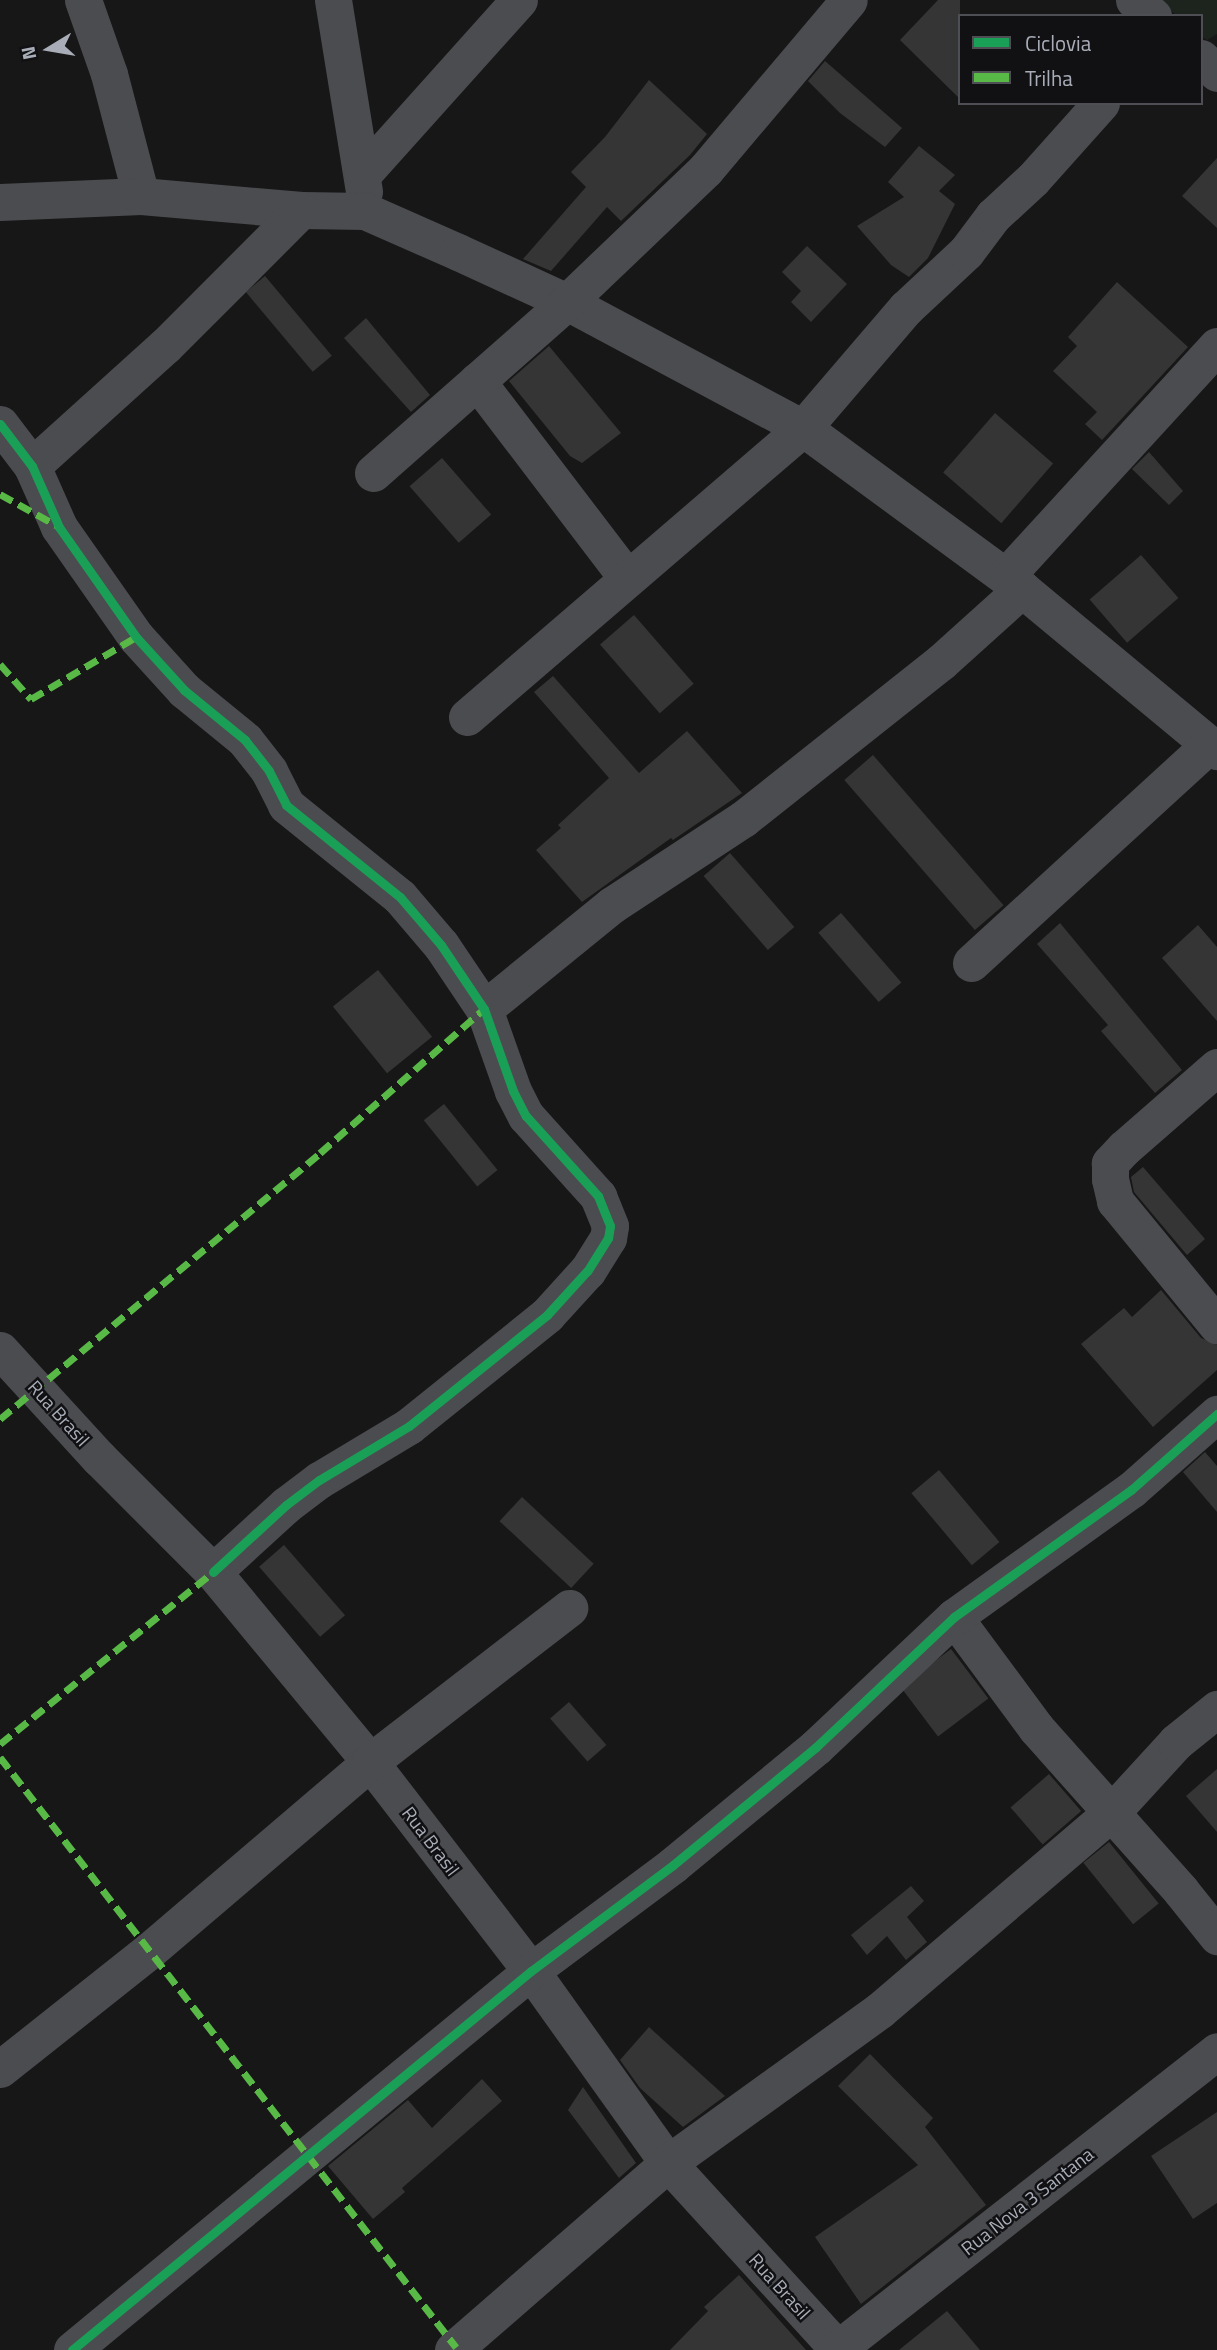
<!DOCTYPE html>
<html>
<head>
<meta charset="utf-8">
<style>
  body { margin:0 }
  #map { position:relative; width:1217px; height:2350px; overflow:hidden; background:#171717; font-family:"Titillium Web",sans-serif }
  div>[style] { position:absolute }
  .green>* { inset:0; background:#1d241e }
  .building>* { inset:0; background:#353536; transform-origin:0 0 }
  .street>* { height:37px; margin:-18.5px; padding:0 18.5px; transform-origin:18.5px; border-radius:18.5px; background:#4b4c50 }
  .quiet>* { height:7px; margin-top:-3.5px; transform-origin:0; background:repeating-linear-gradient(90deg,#58b947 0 14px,transparent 0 21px) }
  .cycleway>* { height:9px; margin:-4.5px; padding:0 4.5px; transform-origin:4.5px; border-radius:4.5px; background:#1a9f57 }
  span { translate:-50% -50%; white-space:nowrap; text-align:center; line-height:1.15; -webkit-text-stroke:5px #111113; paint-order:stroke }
  .street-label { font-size:19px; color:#a8adb8 }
  .legend { position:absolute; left:958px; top:14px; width:245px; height:91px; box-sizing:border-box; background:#111113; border:2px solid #4d4f55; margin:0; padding:9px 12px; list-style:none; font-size:21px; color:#a8adb8 }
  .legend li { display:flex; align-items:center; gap:14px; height:35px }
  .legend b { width:35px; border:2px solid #4d4f55 }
  .north { position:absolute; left:14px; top:14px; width:70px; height:70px; -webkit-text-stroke:5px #111113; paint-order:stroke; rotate:259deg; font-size:19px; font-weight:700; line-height:28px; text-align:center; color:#a8adb8 }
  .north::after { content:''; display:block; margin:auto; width:24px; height:32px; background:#a8adb8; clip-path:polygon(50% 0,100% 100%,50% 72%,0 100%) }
</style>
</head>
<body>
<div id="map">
  <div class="green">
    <i style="clip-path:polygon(1159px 0,1217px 0,1217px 34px,1207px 40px,1201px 36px,1201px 16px,1177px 16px)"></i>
  </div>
  <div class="building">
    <i style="clip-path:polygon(938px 0,960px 0,960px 99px,900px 40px)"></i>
    <i style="clip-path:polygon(825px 61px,902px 128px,885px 147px,840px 113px,808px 81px)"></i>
    <i style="clip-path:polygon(649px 80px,707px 134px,690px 155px,621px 221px,607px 207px,551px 271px,523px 259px,586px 187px,571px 172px,605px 137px)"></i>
    <i style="clip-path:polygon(919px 146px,955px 175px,939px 191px,955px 204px,928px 258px,909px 277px,891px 265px,857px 226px,904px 197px,888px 182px)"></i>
    <i style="clip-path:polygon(1217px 158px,1217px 228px,1182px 196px)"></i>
    <i style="clip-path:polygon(807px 246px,847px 284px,811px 322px,791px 302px,801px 291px,782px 272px)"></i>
    <i style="left:265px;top:276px;width:104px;height:25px;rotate:50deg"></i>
    <i style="clip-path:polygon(1117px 282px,1188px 347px,1102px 440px,1085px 424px,1097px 412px,1053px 371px,1077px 346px,1068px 337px)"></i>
    <i style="clip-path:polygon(366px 318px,430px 395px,411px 412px,344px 338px)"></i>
    <i style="clip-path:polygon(549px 346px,621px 433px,582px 463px,570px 456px,509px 381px)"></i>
    <i style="left:995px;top:413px;width:77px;height:79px;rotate:41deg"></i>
    <i style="clip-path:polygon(1149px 452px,1183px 491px,1169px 505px,1132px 469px)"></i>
    <i style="left:442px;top:458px;width:75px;height:43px;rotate:49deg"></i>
    <i style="left:1141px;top:555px;width:57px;height:68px;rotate:49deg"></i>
    <i style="left:634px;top:615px;width:91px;height:45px;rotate:49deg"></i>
    <i style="clip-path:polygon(553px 676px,639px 773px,687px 731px,742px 793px,673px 840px,671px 838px,582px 902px,536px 850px,561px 828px,558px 825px,609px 778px,534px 692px)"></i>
    <i style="left:873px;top:755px;width:199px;height:38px;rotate:49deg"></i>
    <i style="left:730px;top:853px;width:98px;height:35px;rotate:49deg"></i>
    <i style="left:841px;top:913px;width:92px;height:30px;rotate:49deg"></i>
    <i style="clip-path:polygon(1060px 923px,1182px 1070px,1155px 1093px,1101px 1031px,1108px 1025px,1037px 944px)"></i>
    <i style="clip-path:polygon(1198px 925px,1217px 947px,1217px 1021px,1162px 958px)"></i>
    <i style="left:378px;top:970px;width:86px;height:58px;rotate:51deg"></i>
    <i style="left:444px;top:1104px;width:85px;height:26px;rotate:51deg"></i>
    <i style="clip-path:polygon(1143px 1167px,1205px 1239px,1187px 1255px,1134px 1192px,1131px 1177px)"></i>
    <i style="clip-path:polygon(1161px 1290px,1201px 1338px,1217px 1345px,1217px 1370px,1153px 1427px,1081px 1344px,1124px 1308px,1132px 1317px)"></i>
    <i style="clip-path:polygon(1205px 1452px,1217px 1466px,1217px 1512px,1183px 1472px)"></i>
    <i style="left:939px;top:1470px;width:94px;height:36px;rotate:50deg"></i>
    <i style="left:522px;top:1497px;width:98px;height:33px;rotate:43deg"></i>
    <i style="left:284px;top:1545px;width:93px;height:33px;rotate:49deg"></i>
    <i style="left:951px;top:1649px;width:62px;height:63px;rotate:53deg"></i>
    <i style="left:569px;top:1702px;width:57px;height:25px;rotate:49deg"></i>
    <i style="clip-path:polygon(1217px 1769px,1217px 1832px,1186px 1796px)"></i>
    <i style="left:1049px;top:1774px;width:49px;height:51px;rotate:49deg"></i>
    <i style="left:1109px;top:1842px;width:79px;height:33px;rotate:51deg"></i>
    <i style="clip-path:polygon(911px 1886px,924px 1901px,907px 1917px,927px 1942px,906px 1960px,887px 1936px,867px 1955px,851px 1935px)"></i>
    <i style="clip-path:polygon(649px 2027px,725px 2096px,683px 2127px,640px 2088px,620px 2060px)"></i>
    <i style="clip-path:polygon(870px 2054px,933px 2118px,925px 2127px,986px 2205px,861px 2304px,815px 2237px,918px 2165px,838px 2086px)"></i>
    <i style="clip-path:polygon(482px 2079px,502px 2101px,402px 2188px,405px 2192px,373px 2219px,328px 2166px,408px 2100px,432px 2128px)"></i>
    <i style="clip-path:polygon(583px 2087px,636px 2163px,619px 2178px,568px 2110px)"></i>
    <i style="clip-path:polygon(1217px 2112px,1217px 2203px,1193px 2219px,1151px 2156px)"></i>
    <i style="clip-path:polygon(739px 2275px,806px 2350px,670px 2350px,708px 2311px,704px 2307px)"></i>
    <i style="clip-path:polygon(947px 2311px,980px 2350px,899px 2350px)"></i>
  </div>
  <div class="street">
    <i style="left:83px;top:0;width:78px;rotate:70.6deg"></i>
    <i style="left:109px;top:74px;width:126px;rotate:75.3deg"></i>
    <i style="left:333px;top:0;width:194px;rotate:80.8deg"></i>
    <i style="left:1134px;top:0;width:25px;rotate:40deg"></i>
    <i style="left:1201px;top:58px;width:22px;rotate:43deg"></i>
    <i style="left:362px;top:175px;width:235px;rotate:-48.1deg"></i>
    <i style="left:0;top:202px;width:141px;rotate:-2.4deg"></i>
    <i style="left:141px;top:196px;width:161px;rotate:5deg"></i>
    <i style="left:301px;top:210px;width:64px;rotate:0.9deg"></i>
    <i style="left:365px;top:211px;width:102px;rotate:23.8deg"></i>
    <i style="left:458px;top:252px;width:120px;rotate:24.6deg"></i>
    <i style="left:567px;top:302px;width:268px;rotate:28.1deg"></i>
    <i style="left:803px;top:428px;width:272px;rotate:36.3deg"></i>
    <i style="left:1022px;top:589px;width:254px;rotate:39.7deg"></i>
    <i style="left:477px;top:381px;width:248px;rotate:52.7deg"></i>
    <i style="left:0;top:424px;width:53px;rotate:52.7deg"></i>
    <i style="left:32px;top:466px;width:67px;rotate:66.1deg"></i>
    <i style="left:59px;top:527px;width:134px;rotate:55deg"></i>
    <i style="left:136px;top:637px;width:72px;rotate:47.8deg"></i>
    <i style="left:184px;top:690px;width:79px;rotate:39.3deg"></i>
    <i style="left:245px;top:740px;width:39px;rotate:52deg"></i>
    <i style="left:269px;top:771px;width:38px;rotate:63deg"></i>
    <i style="left:286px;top:805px;width:146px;rotate:38.9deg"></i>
    <i style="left:400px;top:897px;width:63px;rotate:49.5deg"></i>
    <i style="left:441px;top:945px;width:77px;rotate:56.1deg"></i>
    <i style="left:484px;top:1009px;width:87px;rotate:70.5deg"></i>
    <i style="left:513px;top:1091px;width:28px;rotate:63deg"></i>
    <i style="left:526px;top:1116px;width:108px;rotate:48deg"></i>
    <i style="left:598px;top:1196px;width:32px;rotate:68deg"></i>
    <i style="left:610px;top:1226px;width:12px;rotate:99deg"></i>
    <i style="left:608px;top:1238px;width:39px;rotate:122deg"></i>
    <i style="left:587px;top:1271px;width:59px;rotate:132.3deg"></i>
    <i style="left:547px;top:1315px;width:177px;rotate:141.2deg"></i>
    <i style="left:409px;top:1426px;width:105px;rotate:149deg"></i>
    <i style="left:319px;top:1480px;width:41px;rotate:142.9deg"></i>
    <i style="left:286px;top:1505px;width:99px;rotate:137.5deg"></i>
    <i style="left:32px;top:466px;width:179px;rotate:-42.1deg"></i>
    <i style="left:165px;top:346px;width:192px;rotate:-45deg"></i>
    <i style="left:373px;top:473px;width:259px;rotate:-41.4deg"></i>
    <i style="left:567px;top:302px;width:192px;rotate:-43.7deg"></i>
    <i style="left:706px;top:169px;width:221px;rotate:-49.8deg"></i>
    <i style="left:1006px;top:576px;width:312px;rotate:-47.5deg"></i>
    <i style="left:467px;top:717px;width:443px;rotate:-40.7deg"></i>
    <i style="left:803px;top:428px;width:158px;rotate:-49.4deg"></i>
    <i style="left:906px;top:308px;width:82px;rotate:-43deg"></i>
    <i style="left:966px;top:252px;width:45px;rotate:-53.1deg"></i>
    <i style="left:993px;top:216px;width:54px;rotate:-42.8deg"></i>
    <i style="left:1033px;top:179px;width:102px;rotate:-48.2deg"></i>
    <i style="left:971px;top:963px;width:324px;rotate:-42.5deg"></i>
    <i style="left:484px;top:1009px;width:165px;rotate:-39.1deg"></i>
    <i style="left:612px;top:905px;width:157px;rotate:-33.3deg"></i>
    <i style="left:743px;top:819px;width:253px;rotate:-38.4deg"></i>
    <i style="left:941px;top:662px;width:109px;rotate:-42deg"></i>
    <i style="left:1217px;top:1067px;width:123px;rotate:138.9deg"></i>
    <i style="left:1124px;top:1148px;width:21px;rotate:133deg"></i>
    <i style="left:1110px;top:1163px;width:16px;rotate:90deg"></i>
    <i style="left:1110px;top:1179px;width:23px;rotate:77deg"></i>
    <i style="left:1115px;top:1201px;width:161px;rotate:50.6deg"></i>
    <i style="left:0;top:1350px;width:147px;rotate:47.5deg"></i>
    <i style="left:99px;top:1458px;width:161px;rotate:45deg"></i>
    <i style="left:213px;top:1572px;width:246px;rotate:50.4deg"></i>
    <i style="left:370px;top:1762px;width:264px;rotate:52.4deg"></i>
    <i style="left:531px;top:1971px;width:236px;rotate:54.5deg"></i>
    <i style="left:668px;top:2163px;width:253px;rotate:47.6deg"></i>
    <i style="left:954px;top:1617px;width:138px;rotate:53.5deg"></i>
    <i style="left:1036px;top:1728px;width:218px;rotate:48.3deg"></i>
    <i style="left:1181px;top:1891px;width:58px;rotate:51.3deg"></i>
    <i style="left:0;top:2069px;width:191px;rotate:-38.4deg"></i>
    <i style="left:150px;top:1950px;width:289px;rotate:-40.5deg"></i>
    <i style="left:370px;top:1762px;width:252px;rotate:-37.7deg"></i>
    <i style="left:72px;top:2350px;width:595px;rotate:-39.55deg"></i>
    <i style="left:531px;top:1971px;width:177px;rotate:-36.7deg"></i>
    <i style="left:673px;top:1865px;width:185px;rotate:-39.5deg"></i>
    <i style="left:816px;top:1747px;width:190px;rotate:-43.3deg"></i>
    <i style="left:954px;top:1617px;width:218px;rotate:-35.7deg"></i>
    <i style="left:1131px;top:1490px;width:115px;rotate:-41.5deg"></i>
    <i style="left:453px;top:2350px;width:285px;rotate:-41deg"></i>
    <i style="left:668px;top:2163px;width:261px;rotate:-35.8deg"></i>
    <i style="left:880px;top:2010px;width:304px;rotate:-40.5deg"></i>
    <i style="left:1111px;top:1813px;width:96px;rotate:-47.5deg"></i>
    <i style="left:1176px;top:1742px;width:53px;rotate:-38.8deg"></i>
    <i style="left:836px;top:2350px;width:484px;rotate:-38.1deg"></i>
  </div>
  <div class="quiet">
    <i style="left:0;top:494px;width:66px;rotate:28.9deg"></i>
    <i style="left:0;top:664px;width:47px;rotate:48.5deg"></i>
    <i style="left:31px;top:699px;width:122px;rotate:-30.6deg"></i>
    <i style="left:0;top:1419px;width:416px;rotate:-39.7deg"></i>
    <i style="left:320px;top:1153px;width:218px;rotate:-41.3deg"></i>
    <i style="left:0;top:1744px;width:274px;rotate:-38.9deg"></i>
    <i style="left:0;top:1757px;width:746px;rotate:52.3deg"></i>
  </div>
  <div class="cycleway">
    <i style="left:0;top:424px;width:53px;rotate:52.7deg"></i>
    <i style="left:32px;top:466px;width:67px;rotate:66.1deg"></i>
    <i style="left:59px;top:527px;width:134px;rotate:55deg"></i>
    <i style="left:136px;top:637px;width:72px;rotate:47.8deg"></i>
    <i style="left:184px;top:690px;width:79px;rotate:39.3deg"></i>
    <i style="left:245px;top:740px;width:39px;rotate:52deg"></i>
    <i style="left:269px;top:771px;width:38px;rotate:63deg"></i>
    <i style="left:286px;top:805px;width:146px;rotate:38.9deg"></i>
    <i style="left:400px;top:897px;width:63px;rotate:49.5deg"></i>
    <i style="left:441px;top:945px;width:77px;rotate:56.1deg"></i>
    <i style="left:484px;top:1009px;width:87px;rotate:70.5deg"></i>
    <i style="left:513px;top:1091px;width:28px;rotate:63deg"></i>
    <i style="left:526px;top:1116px;width:108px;rotate:48deg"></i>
    <i style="left:598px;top:1196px;width:32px;rotate:68deg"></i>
    <i style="left:610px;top:1226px;width:12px;rotate:99deg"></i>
    <i style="left:608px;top:1238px;width:39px;rotate:122deg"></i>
    <i style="left:587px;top:1271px;width:59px;rotate:132.3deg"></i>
    <i style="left:547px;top:1315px;width:177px;rotate:141.2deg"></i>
    <i style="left:409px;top:1426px;width:105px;rotate:149deg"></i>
    <i style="left:319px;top:1480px;width:41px;rotate:142.9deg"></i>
    <i style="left:286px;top:1505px;width:99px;rotate:137.5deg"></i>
    <i style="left:72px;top:2350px;width:595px;rotate:-39.55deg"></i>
    <i style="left:531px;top:1971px;width:177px;rotate:-36.7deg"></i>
    <i style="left:673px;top:1865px;width:185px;rotate:-39.5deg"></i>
    <i style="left:816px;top:1747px;width:190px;rotate:-43.3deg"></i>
    <i style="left:954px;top:1617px;width:218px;rotate:-35.7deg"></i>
    <i style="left:1131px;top:1490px;width:115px;rotate:-41.5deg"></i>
  </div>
  <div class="street-label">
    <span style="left:59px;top:1413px;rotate:48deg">Rua Brasil</span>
    <span style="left:431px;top:1841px;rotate:53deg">Rua Brasil</span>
    <span style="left:1027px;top:2201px;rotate:-38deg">Rua Nova 3 Santana</span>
    <span style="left:780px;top:2286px;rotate:48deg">Rua Brasil</span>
  </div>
  <ul class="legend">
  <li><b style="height:9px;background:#1a9f57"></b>Ciclovia</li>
  <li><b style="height:9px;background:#58b947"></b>Trilha</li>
  </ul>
  <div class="north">N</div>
</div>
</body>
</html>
